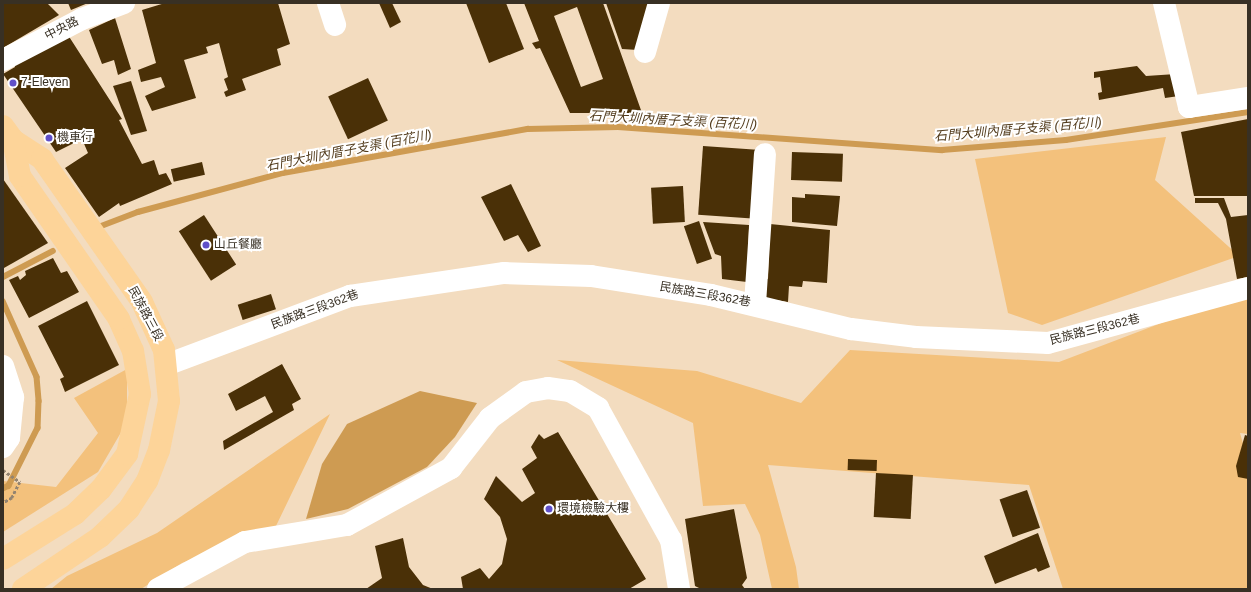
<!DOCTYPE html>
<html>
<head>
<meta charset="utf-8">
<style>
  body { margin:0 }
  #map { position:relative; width:1251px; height:592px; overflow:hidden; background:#f3dcbf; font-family:Arial,"Noto Sans TC",sans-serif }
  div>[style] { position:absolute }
  .green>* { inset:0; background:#f3c17c }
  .water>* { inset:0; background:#ce9b52 }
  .stream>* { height:5.5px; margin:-2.75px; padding:0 2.75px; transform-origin:2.75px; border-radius:2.75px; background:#ce9b52 }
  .building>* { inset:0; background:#4a3007; transform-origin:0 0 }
  .path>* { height:2.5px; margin-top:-1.25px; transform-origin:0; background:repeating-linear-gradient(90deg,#948470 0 3px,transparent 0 5px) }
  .minor>* { height:22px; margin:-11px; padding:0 11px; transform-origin:11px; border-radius:11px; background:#fff }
  .major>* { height:22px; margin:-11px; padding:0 11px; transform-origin:11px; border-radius:11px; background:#fdd499 }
  .dots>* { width:11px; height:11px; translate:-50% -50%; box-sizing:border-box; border:2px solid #fff; border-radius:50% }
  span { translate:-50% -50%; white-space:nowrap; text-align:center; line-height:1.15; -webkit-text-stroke:4px #fff; paint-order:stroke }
  .street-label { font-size:12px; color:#383024 }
  .poi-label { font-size:12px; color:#383024 }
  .left { translate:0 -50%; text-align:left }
  .water-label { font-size:13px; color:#533c1d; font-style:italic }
  .frame { position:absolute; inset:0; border:4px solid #383024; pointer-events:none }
</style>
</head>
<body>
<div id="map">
  <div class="green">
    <i style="clip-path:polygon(1166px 137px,1155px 180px,1239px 256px,1042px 325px,1008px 313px,975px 159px)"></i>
    <i style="clip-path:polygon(1235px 295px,1248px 298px,1248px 434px,1240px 433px,1248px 461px,1248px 589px,1063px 589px,1029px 485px,768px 465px,796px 567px,799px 589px,772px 589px,760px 535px,745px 504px,703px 506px,693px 423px,557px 360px,697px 371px,801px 403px,850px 350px,1059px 362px)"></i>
    <i style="clip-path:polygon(127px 369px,127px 422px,98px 472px,3px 532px,3px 481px,56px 487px,98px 433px,74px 398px)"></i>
    <i style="clip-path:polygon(330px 414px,276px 526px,182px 563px,141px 589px,51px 589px,67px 576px,157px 533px)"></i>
  </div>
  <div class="water">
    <i style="clip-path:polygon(420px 391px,477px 403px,455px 437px,427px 467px,348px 509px,306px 519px,322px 464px,347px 424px)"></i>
  </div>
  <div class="stream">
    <i style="left:96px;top:228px;width:45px;rotate:-20.9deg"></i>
    <i style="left:138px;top:212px;width:150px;rotate:-15.1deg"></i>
    <i style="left:283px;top:173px;width:249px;rotate:-10.2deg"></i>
    <i style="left:528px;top:129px;width:90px;rotate:-1.3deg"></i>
    <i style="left:618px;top:127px;width:325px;rotate:4.1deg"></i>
    <i style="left:942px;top:150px;width:124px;rotate:-4.6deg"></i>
    <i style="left:1066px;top:140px;width:184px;rotate:-8.7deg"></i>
    <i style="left:3px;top:277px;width:56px;rotate:-27.5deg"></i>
    <i style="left:3px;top:301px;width:83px;rotate:65.9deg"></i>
    <i style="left:37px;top:377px;width:24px;rotate:85deg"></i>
    <i style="left:39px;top:401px;width:27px;rotate:92deg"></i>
    <i style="left:38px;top:428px;width:65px;rotate:116.6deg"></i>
    <i style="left:9px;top:486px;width:7px;rotate:153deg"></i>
  </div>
  <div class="building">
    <i style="clip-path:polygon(3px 3px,47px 3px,59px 15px,3px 48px)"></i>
    <i style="clip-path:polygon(68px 3px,88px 3px,71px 10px)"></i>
    <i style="clip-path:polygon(165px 3px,278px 3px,290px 44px,277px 49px,281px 65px,242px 79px,246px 90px,226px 97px,224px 92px,228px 90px,224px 79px,228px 77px,219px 43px,206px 47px,208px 53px,184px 60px,196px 98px,152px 111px,145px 96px,165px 87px,161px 77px,141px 82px,138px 70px,156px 63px,142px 10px)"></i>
    <i style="clip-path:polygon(379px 3px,392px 3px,401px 22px,390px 28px)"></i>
    <i style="clip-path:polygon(466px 3px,506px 3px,524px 49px,489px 63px)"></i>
    <i style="clip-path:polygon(evenodd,524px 3px,603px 3px,642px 113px,570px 113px,540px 48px,536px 49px,532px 43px,539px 41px,524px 3px,577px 7px,603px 79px,581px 87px,554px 16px,577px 7px)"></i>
    <i style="clip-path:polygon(606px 3px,650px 3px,638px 50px,622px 49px)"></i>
    <i style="clip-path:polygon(115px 18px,131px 69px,118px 75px,114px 60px,102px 64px,89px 30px)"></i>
    <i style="clip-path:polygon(68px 35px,122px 119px,119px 120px,142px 164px,154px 160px,159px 175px,166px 173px,172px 184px,120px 206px,119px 203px,99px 217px,65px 168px,88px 153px,82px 139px,56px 152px,3px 74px,15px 67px,14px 63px)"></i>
    <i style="clip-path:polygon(1137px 66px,1146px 76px,1176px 74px,1179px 96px,1165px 98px,1163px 88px,1099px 100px,1098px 93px,1102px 92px,1100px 77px,1094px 78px,1094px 72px)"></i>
    <i style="left:368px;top:78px;width:47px;height:44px;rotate:65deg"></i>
    <i style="clip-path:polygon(131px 81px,147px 131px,131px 135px,113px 86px)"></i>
    <i style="clip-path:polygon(1248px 119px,1248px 196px,1194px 196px,1181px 132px)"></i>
    <i style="left:703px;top:146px;width:54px;height:69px;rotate:4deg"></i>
    <i style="left:792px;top:152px;width:51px;height:28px;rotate:2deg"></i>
    <i style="left:202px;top:162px;width:13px;height:32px;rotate:77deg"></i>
    <i style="clip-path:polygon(3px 179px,48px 243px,4px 268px,3px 266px)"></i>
    <i style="clip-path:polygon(511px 184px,541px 246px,528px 252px,518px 235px,504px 241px,481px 197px)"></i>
    <i style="left:683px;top:186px;width:36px;height:32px;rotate:87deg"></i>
    <i style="clip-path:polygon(805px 194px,840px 196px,837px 226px,792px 222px,792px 197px,805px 198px)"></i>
    <i style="clip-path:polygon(1195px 198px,1224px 198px,1231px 217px,1248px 215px,1248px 277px,1237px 279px,1226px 219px,1218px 203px,1195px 203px)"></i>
    <i style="left:204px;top:215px;width:59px;height:30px;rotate:57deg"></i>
    <i style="left:699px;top:221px;width:40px;height:16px;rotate:71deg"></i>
    <i style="clip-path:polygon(703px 222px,749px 225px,747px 282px,722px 279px,721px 256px,715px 254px)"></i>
    <i style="clip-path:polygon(770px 224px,830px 230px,827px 283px,803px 281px,802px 287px,789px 286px,788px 302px,763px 298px,764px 278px,768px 279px)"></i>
    <i style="clip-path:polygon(53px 258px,61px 273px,67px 271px,79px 292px,29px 318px,9px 280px,18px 276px,20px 280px,26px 275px,25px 271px)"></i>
    <i style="left:271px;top:294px;width:16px;height:35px;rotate:72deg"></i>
    <i style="clip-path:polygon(87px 301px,119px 365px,65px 392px,60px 379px,64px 377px,38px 326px)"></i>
    <i style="clip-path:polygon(282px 364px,301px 399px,292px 404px,294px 410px,224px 450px,223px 441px,273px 412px,265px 396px,236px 411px,228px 394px)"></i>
    <i style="clip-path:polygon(558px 432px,646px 579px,629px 589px,463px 589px,461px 577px,480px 568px,489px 579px,502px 564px,507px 539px,500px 517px,484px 499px,496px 476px,522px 502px,535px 493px,522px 469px,537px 458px,531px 447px,539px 434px,544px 439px)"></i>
    <i style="clip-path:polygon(1245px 435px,1248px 436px,1248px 479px,1238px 477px,1236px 466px)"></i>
    <i style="left:848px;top:459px;width:29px;height:11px;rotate:2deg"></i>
    <i style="left:876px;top:473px;width:37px;height:44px;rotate:3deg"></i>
    <i style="left:1027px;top:490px;width:40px;height:29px;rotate:71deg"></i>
    <i style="clip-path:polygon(734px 509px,747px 578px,742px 585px,745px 589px,701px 589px,695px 586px,685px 519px)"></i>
    <i style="clip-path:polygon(1038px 533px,1050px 567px,1038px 572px,1036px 568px,995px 584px,984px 556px)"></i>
    <i style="clip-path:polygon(403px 538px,409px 567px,423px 585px,433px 589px,366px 589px,382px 578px,375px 546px)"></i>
  </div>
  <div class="path">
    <i style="left:3px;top:470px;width:21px;rotate:35deg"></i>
    <i style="left:20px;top:482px;width:18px;rotate:117deg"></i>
    <i style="left:12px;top:498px;width:10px;rotate:151deg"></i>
  </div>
  <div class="minor">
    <i style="left:328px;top:3px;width:23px;rotate:72deg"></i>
    <i style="left:1164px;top:3px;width:107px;rotate:76.5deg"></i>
    <i style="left:1189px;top:107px;width:60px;rotate:-8.7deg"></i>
    <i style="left:645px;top:52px;width:51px;rotate:-74.1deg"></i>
    <i style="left:3px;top:60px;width:89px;rotate:-27.4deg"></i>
    <i style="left:82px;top:19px;width:45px;rotate:-20.9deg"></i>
    <i style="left:755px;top:304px;width:150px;rotate:-86.2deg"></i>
    <i style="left:166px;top:365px;width:197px;rotate:-20.6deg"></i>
    <i style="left:350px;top:296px;width:156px;rotate:-8.5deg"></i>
    <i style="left:504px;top:273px;width:87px;rotate:2deg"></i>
    <i style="left:591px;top:276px;width:121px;rotate:9deg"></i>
    <i style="left:711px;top:295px;width:144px;rotate:13.7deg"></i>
    <i style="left:851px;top:329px;width:65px;rotate:7deg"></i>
    <i style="left:916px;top:337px;width:132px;rotate:2.6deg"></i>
    <i style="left:1048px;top:343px;width:207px;rotate:-15.4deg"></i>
    <i style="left:3px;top:366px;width:33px;rotate:72deg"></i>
    <i style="left:13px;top:397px;width:41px;rotate:95.6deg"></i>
    <i style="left:9px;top:438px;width:11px;rotate:124deg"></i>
    <i style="left:158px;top:589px;width:99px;rotate:-28.4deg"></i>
    <i style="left:245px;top:542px;width:103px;rotate:-9.5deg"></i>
    <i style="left:347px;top:525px;width:119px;rotate:-28.7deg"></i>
    <i style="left:451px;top:468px;width:63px;rotate:-52deg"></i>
    <i style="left:490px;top:418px;width:44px;rotate:-35.8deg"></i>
    <i style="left:526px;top:392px;width:22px;rotate:-10deg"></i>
    <i style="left:548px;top:388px;width:22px;rotate:8deg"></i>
    <i style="left:570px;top:391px;width:33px;rotate:31deg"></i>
    <i style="left:598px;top:408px;width:151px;rotate:61.1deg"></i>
    <i style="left:671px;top:540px;width:50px;rotate:80.7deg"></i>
  </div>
  <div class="major">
    <i style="left:3px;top:126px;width:17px;rotate:54deg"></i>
    <i style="left:13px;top:140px;width:35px;rotate:33deg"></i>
    <i style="left:42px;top:159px;width:174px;rotate:55deg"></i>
    <i style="left:142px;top:302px;width:53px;rotate:65.4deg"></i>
    <i style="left:164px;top:350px;width:51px;rotate:84.4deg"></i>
    <i style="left:169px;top:401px;width:50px;rotate:101.5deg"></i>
    <i style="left:159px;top:450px;width:33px;rotate:111deg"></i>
    <i style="left:147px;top:481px;width:33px;rotate:123deg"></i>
    <i style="left:129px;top:509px;width:40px;rotate:136deg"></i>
    <i style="left:100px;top:537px;width:93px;rotate:146deg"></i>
    <i style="left:3px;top:559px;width:85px;rotate:-32deg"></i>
    <i style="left:75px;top:514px;width:36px;rotate:-44deg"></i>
    <i style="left:101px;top:489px;width:44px;rotate:-53.4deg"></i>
    <i style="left:127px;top:454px;width:61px;rotate:-77.8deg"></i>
    <i style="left:140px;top:394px;width:44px;rotate:-99.2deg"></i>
    <i style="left:133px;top:351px;width:35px;rotate:-114deg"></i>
    <i style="left:119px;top:319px;width:174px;rotate:-124.7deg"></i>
    <i style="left:20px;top:176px;width:37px;rotate:-101deg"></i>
  </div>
  <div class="dots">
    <i style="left:13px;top:83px;background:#6050c9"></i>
    <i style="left:49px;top:138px;background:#6050c9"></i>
    <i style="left:206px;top:245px;background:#6050c9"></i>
    <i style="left:549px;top:509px;background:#6050c9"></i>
  </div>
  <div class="street-label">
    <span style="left:62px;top:29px;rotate:-27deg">中央路</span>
    <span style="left:705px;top:295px;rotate:10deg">民族路三段362巷</span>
    <span style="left:315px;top:310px;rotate:-20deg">民族路三段362巷</span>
    <span style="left:145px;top:314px;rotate:62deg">民族路三段</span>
    <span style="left:1095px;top:330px;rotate:-14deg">民族路三段362巷</span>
  </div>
  <div class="poi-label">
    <span class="left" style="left:21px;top:83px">7-Eleven</span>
    <span class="left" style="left:57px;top:138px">機車行</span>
    <span class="left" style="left:214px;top:245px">山丘餐廳</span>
    <span class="left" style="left:557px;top:509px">環境檢驗大樓</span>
  </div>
  <div class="water-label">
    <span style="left:673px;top:121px;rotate:3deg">石門大圳內厝子支渠 (百花川)</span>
    <span style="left:1018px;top:130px;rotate:-5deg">石門大圳內厝子支渠 (百花川)</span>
    <span style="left:349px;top:151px;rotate:-11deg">石門大圳內厝子支渠 (百花川)</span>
  </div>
  <div class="frame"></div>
</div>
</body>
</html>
